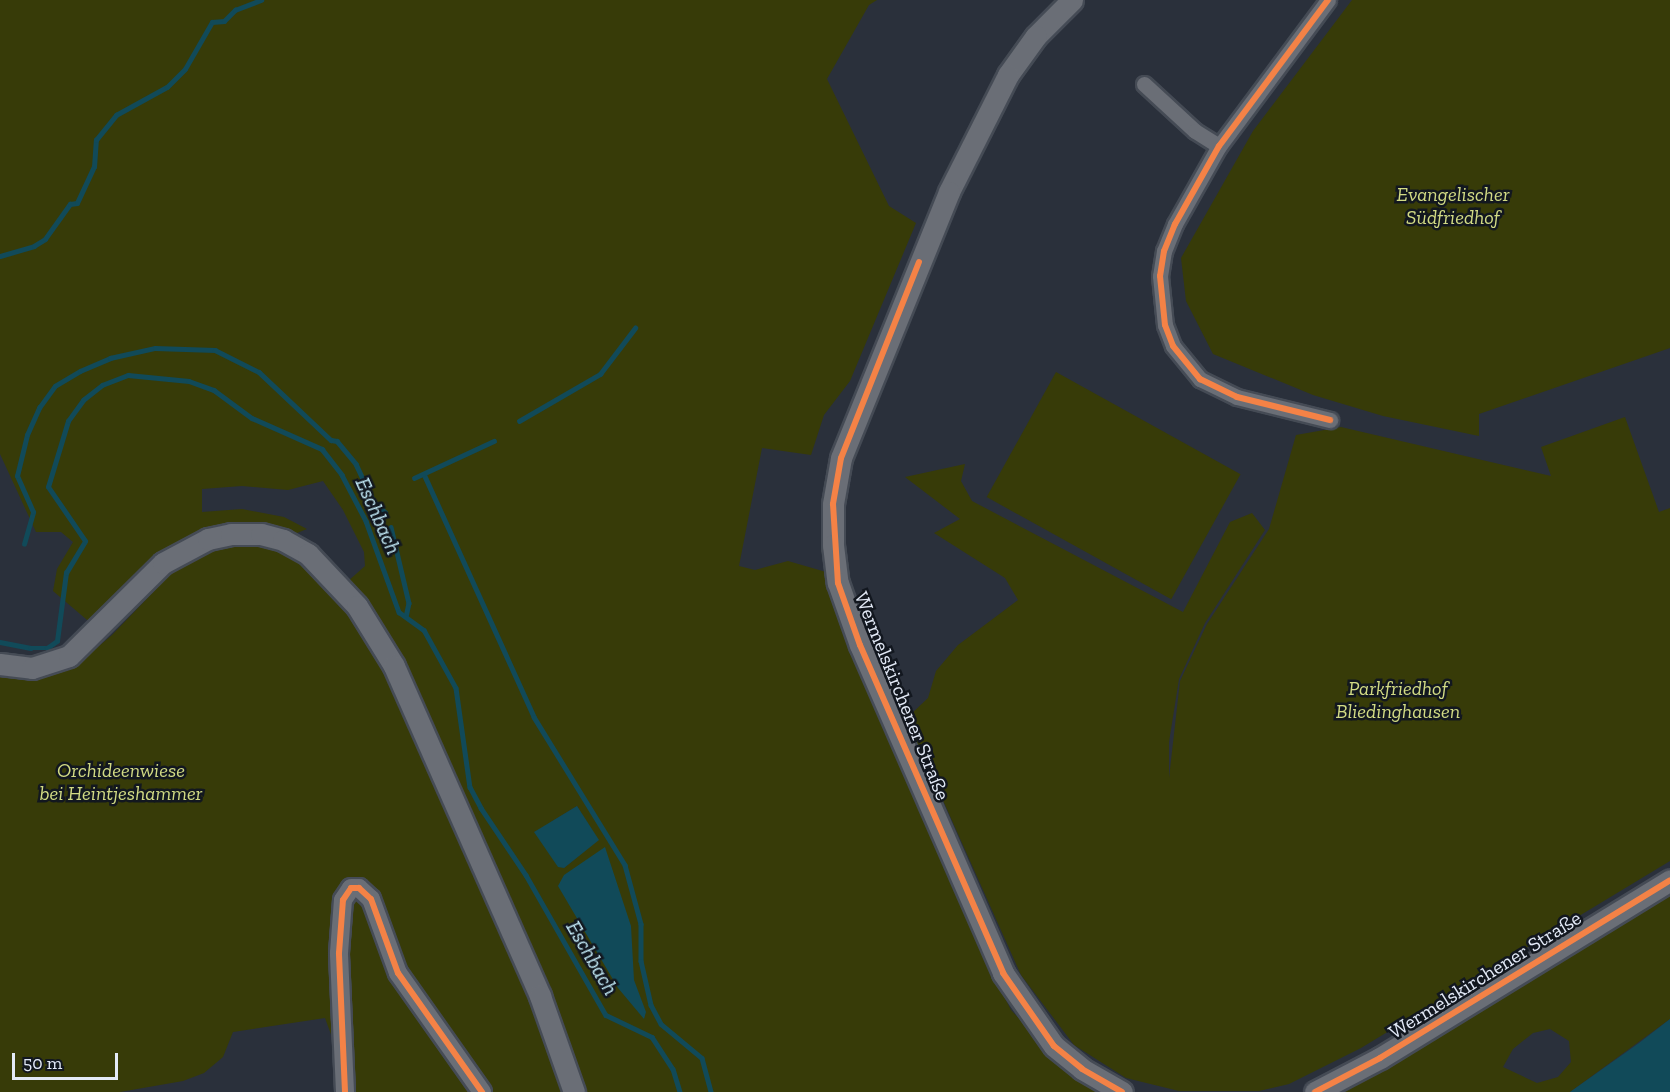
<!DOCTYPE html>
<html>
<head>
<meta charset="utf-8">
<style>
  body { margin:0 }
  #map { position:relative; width:1670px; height:1092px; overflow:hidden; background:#2a303b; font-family:"Zilla Slab",serif }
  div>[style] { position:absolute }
  .green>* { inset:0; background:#373b08; transform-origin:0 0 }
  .water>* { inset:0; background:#114a59 }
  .stream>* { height:4.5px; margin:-2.25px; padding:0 2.25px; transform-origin:2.25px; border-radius:2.25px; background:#114a59 }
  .roads { filter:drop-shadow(2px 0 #454b55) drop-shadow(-2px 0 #454b55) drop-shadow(0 2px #454b55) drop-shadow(0 -2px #454b55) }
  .minor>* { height:15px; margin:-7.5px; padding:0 7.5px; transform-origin:7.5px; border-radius:7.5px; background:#6a6e76 }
  .tertiary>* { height:18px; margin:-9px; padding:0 9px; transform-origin:9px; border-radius:9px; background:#6a6e76 }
  .secondary>* { height:21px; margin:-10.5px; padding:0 10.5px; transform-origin:10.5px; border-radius:10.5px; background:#6a6e76 }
  .cycleway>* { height:6px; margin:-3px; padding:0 3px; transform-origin:3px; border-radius:3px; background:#f48246 }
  span { translate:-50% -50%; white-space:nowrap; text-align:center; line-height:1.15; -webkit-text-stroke:5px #12171f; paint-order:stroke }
  .park-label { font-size:20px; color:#d2db84; font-style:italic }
  .street-label { font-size:20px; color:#e3eaf7 }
  .water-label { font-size:21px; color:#c2e9f6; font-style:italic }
  .scale { position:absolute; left:12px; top:1053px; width:106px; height:27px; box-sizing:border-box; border:3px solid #e3eaf7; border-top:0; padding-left:8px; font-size:18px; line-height:21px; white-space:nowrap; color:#e3eaf7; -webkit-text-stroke:4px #12171f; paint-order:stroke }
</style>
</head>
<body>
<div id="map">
  <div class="green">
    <i style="clip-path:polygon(evenodd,0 0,877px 0,869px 5px,827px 79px,889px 206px,916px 223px,850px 381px,824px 415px,811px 455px,762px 448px,739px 566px,755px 570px,788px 561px,826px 572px,838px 619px,980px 949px,1011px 1010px,1067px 1070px,1101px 1092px,582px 1092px,347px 582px,365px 566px,364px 552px,343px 510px,323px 481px,288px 490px,242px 486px,202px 489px,202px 512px,242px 509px,284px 517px,307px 529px,297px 533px,268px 526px,217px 526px,181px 540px,157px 557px,93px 625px,53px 591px,57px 569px,73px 542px,61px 532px,36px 532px,0 454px,0 0,577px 806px,598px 840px,564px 868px,551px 822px,577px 806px)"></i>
    <i style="clip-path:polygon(1352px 0,1670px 0,1670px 348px,1479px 414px,1479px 436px,1383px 416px,1313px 395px,1213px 354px,1186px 301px,1181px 258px,1253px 131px)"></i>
    <i style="left:1056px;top:372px;width:211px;height:143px;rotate:29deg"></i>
    <i style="clip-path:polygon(1625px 417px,1659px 512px,1670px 508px,1670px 861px,1361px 1048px,1289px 1084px,1259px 1091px,1179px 1091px,1126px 1078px,1074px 1045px,1021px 975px,912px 731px,909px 716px,928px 698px,936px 671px,958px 645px,1018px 600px,1005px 578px,934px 533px,960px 519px,905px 477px,965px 464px,961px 481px,972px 501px,1183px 612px,1230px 522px,1252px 513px,1265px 530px,1205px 623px,1179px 679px,1169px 742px,1169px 778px,1180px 681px,1207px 624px,1269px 529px,1296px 435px,1341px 427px,1551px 476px,1541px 447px)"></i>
    <i style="clip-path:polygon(249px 540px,296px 555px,341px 600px,366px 637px,413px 727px,532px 995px,566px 1092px,352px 1092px,325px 1018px,233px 1032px,223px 1057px,204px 1073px,183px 1081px,120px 1092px,0 1092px,0 671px,77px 659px,80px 662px,112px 635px,188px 556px,217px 544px)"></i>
    <i style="clip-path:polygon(evenodd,1670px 891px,1670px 1019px,1570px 1092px,1345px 1092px,1670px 891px,1550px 1029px,1569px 1041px,1571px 1062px,1558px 1077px,1537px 1083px,1503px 1067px,1513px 1049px,1533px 1033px,1550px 1029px)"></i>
  </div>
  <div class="water">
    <i style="clip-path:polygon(577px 806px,599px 840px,564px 868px,558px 867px,534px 832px)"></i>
    <i style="clip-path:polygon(605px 847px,631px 926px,634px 980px,646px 1012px,644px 1019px,618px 988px,558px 886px,564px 875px)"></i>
    <i style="clip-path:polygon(1670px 1019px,1670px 1092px,1570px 1092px,1639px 1043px)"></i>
  </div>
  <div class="stream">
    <i style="left:0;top:256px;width:35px;rotate:-16deg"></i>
    <i style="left:34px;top:246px;width:13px;rotate:-32deg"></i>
    <i style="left:45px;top:239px;width:43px;rotate:-54.5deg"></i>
    <i style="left:70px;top:204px;width:7px;rotate:-8deg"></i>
    <i style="left:77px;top:203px;width:40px;rotate:-65deg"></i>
    <i style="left:94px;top:167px;width:27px;rotate:-86deg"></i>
    <i style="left:96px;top:140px;width:32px;rotate:-51deg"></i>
    <i style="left:116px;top:115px;width:58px;rotate:-28.8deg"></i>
    <i style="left:167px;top:87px;width:25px;rotate:-45deg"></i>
    <i style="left:185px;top:69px;width:54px;rotate:-60.1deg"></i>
    <i style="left:212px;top:22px;width:12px;rotate:-5deg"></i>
    <i style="left:224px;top:21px;width:16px;rotate:-45deg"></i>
    <i style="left:235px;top:10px;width:28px;rotate:-21deg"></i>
    <i style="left:519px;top:421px;width:94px;rotate:-30.1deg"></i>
    <i style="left:600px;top:374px;width:58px;rotate:-52.7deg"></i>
    <i style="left:424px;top:474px;width:267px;rotate:65.6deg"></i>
    <i style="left:534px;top:717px;width:174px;rotate:58.4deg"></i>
    <i style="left:625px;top:865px;width:61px;rotate:74.8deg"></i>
    <i style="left:641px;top:924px;width:37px;rotate:90deg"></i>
    <i style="left:641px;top:961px;width:45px;rotate:77.2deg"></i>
    <i style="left:651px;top:1005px;width:21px;rotate:62deg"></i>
    <i style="left:661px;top:1024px;width:53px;rotate:39.7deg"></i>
    <i style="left:702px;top:1058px;width:35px;rotate:75deg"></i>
    <i style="left:414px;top:478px;width:88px;rotate:-24.8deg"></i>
    <i style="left:391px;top:527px;width:78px;rotate:76.7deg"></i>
    <i style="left:409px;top:603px;width:14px;rotate:102deg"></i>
    <i style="left:24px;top:544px;width:33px;rotate:-74deg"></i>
    <i style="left:33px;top:512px;width:39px;rotate:-114deg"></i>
    <i style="left:17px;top:476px;width:42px;rotate:-76.3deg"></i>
    <i style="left:27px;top:435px;width:30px;rotate:-66deg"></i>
    <i style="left:39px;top:408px;width:27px;rotate:-54deg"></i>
    <i style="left:55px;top:386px;width:29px;rotate:-31deg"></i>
    <i style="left:80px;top:371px;width:33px;rotate:-23deg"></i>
    <i style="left:110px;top:358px;width:46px;rotate:-12.5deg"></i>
    <i style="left:155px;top:348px;width:60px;rotate:1.9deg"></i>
    <i style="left:215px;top:350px;width:49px;rotate:26.6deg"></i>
    <i style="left:259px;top:372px;width:99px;rotate:43.4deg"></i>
    <i style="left:331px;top:440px;width:6px;rotate:9deg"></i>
    <i style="left:337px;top:441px;width:30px;rotate:50deg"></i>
    <i style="left:356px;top:464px;width:42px;rotate:64.7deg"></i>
    <i style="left:374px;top:502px;width:15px;rotate:42deg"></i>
    <i style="left:0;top:642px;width:31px;rotate:11deg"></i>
    <i style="left:30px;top:648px;width:17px"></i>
    <i style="left:47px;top:648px;width:12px;rotate:-35deg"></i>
    <i style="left:57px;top:641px;width:69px;rotate:-82.5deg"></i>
    <i style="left:66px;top:573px;width:37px;rotate:-59deg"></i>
    <i style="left:85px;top:541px;width:65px;rotate:-124.4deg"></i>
    <i style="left:48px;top:487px;width:69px;rotate:-73.1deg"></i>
    <i style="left:68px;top:421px;width:26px;rotate:-54deg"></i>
    <i style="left:83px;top:400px;width:24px;rotate:-38deg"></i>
    <i style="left:102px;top:385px;width:28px;rotate:-21deg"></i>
    <i style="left:128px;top:375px;width:61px;rotate:5.6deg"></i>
    <i style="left:189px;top:381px;width:27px;rotate:20deg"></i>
    <i style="left:214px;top:390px;width:47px;rotate:36.4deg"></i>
    <i style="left:252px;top:418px;width:77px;rotate:23.9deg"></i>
    <i style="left:322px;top:449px;width:33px;rotate:52deg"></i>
    <i style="left:342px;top:475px;width:52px;rotate:62.4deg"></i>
    <i style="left:366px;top:521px;width:97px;rotate:70.1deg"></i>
    <i style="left:399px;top:612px;width:31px;rotate:36deg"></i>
    <i style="left:424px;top:630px;width:66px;rotate:61.1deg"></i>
    <i style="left:456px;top:688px;width:100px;rotate:82deg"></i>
    <i style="left:470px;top:787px;width:24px;rotate:62deg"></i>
    <i style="left:481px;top:808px;width:81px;rotate:56.1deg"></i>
    <i style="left:526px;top:875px;width:161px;rotate:60.3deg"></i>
    <i style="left:606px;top:1015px;width:51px;rotate:25.6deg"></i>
    <i style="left:652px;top:1037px;width:38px;rotate:57deg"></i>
    <i style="left:673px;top:1069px;width:24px;rotate:73deg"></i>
  </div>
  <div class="roads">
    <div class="minor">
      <i style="left:1328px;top:0;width:182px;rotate:126.7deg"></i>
      <i style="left:1219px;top:146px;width:90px;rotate:119.4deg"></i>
      <i style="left:1175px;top:224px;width:29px;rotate:112deg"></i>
      <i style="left:1164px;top:251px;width:25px;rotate:99deg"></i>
      <i style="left:1160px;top:276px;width:49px;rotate:84.2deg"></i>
      <i style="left:1165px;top:325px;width:22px;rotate:69deg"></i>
      <i style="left:1173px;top:346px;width:43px;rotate:50.7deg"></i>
      <i style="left:1200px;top:379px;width:41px;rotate:25.9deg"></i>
      <i style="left:1237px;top:397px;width:96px;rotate:13.9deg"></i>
      <i style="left:1144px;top:84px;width:69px;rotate:42.7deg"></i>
      <i style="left:1195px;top:131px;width:28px;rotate:32deg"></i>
    </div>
    <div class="tertiary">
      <i style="left:345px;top:1092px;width:139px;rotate:-92.5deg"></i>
      <i style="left:339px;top:953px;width:53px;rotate:-85.7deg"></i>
      <i style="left:343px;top:900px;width:14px;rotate:-56deg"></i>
      <i style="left:351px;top:888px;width:8px"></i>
      <i style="left:359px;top:888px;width:16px;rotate:43deg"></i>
      <i style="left:371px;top:899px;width:79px;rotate:70deg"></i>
      <i style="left:398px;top:973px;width:146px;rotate:54.8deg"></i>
    </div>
    <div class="secondary">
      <i style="left:1072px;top:0;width:51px;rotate:135deg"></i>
      <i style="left:1036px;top:36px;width:48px;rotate:125.7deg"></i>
      <i style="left:1008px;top:75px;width:131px;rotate:116.8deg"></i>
      <i style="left:949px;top:192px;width:287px;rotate:112.1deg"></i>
      <i style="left:841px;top:458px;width:47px;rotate:99.9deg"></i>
      <i style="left:833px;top:504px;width:41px;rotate:90deg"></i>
      <i style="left:833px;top:545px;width:38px;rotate:83deg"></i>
      <i style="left:838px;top:583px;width:66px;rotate:70.5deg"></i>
      <i style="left:860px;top:645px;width:358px;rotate:66.4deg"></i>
      <i style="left:1003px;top:973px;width:89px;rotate:55.1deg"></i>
      <i style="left:1054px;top:1046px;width:36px;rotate:39deg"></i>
      <i style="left:1082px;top:1069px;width:46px;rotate:29.9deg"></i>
      <i style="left:0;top:664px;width:32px;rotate:7deg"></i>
      <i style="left:32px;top:668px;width:39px;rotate:-18deg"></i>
      <i style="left:69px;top:656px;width:132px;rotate:-44.7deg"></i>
      <i style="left:163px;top:563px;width:51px;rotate:-28.1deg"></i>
      <i style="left:208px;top:539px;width:24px;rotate:-12deg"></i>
      <i style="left:231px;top:534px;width:30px"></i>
      <i style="left:261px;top:534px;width:23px;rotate:15deg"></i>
      <i style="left:283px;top:540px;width:29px;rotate:29deg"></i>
      <i style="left:308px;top:554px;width:71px;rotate:46.7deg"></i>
      <i style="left:357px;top:606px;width:70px;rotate:58.3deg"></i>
      <i style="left:394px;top:666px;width:361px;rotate:66.1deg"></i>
      <i style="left:540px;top:996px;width:102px;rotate:70.5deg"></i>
      <i style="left:1315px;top:1092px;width:73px;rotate:-27.6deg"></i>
      <i style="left:1380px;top:1058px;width:340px;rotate:-31.5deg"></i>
    </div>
  </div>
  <div class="cycleway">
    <i style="left:1328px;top:0;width:182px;rotate:126.7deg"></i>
    <i style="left:1219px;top:146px;width:90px;rotate:119.4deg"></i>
    <i style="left:1175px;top:224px;width:29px;rotate:112deg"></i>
    <i style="left:1164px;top:251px;width:25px;rotate:99deg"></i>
    <i style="left:1160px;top:276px;width:49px;rotate:84.2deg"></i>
    <i style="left:1165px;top:325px;width:22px;rotate:69deg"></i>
    <i style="left:1173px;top:346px;width:43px;rotate:50.7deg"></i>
    <i style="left:1200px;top:379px;width:41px;rotate:25.9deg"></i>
    <i style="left:1237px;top:397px;width:96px;rotate:13.9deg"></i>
    <i style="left:919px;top:262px;width:211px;rotate:111.7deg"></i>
    <i style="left:841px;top:458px;width:47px;rotate:99.9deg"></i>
    <i style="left:833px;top:504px;width:79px;rotate:86.4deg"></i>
    <i style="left:838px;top:583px;width:66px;rotate:70.5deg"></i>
    <i style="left:860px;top:645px;width:358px;rotate:66.4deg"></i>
    <i style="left:1003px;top:973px;width:89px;rotate:55.1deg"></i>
    <i style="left:1054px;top:1046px;width:36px;rotate:39deg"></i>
    <i style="left:1082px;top:1069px;width:46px;rotate:29.9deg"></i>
    <i style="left:345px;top:1092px;width:139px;rotate:-92.5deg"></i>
    <i style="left:339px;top:953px;width:53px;rotate:-85.7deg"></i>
    <i style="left:343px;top:900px;width:14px;rotate:-56deg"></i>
    <i style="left:351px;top:888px;width:8px"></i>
    <i style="left:359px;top:888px;width:16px;rotate:43deg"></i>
    <i style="left:371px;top:899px;width:79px;rotate:70deg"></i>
    <i style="left:398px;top:973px;width:146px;rotate:54.8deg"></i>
    <i style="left:1315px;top:1092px;width:73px;rotate:-27.6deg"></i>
    <i style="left:1380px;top:1058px;width:340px;rotate:-31.5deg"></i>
  </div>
  <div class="park-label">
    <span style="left:1453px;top:206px">Evangelischer<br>Südfriedhof</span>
    <span style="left:1398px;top:700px">Parkfriedhof<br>Bliedinghausen</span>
    <span style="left:121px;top:782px">Orchideenwiese<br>bei Heintjeshammer</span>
  </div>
  <div class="street-label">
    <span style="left:902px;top:696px;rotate:68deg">Wermelskirchener Straße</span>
    <span style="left:1485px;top:975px;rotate:-32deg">Wermelskirchener Straße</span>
  </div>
  <div class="water-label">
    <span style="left:378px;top:516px;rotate:66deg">Eschbach</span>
    <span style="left:592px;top:958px;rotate:60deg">Eschbach</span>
  </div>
  <div class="scale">50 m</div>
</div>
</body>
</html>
